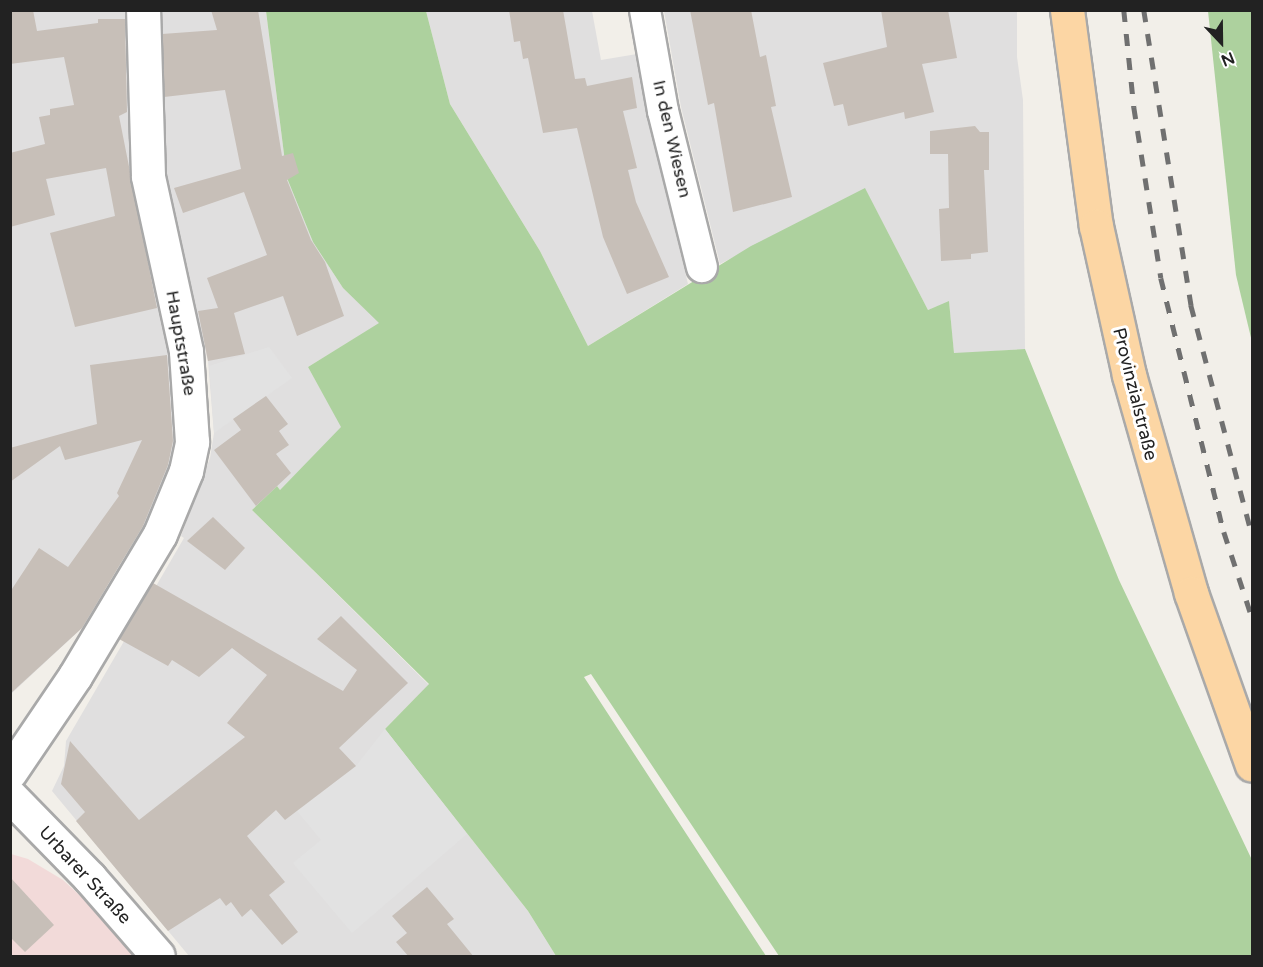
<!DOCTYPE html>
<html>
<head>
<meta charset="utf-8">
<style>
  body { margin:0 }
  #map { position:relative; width:1263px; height:967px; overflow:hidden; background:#f2efe9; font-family:"Varela Round",sans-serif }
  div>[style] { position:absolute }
  .residential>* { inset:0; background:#e0dfdf }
  .commercial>* { inset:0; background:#f2dad9 }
  .forest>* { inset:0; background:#add19e }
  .parking>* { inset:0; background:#e2e2e2 }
  .building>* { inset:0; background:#c7bfb8 }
  .roads { filter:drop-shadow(2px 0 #a9a9a9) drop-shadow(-2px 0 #a9a9a9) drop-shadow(0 2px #a9a9a9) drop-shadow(0 -2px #a9a9a9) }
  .minor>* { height:30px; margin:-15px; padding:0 15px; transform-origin:15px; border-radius:15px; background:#fff }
  .tertiary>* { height:33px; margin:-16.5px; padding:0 16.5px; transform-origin:16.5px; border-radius:16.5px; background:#fff }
  .primary>* { height:33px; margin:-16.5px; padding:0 16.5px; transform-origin:16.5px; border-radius:16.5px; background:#fcd6a4 }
  .rail>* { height:4.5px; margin-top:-2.25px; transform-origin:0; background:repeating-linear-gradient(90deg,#707070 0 12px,transparent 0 24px) }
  span { translate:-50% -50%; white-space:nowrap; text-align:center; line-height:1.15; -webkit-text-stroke:6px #fff; paint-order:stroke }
  .street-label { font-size:18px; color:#222 }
  .frame { position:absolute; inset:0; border:12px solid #222; pointer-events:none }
  .north { position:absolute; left:1191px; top:12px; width:60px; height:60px; -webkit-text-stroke:4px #fff; paint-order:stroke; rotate:158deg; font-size:16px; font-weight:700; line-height:24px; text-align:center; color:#222 }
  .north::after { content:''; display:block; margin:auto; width:21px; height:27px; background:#222; clip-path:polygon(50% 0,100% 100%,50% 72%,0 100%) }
</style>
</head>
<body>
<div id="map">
  <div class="residential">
    <i style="clip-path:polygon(11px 11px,130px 11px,134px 59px,128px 59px,130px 160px,164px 306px,180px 423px,171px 463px,142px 532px,102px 588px,105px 591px,83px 627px,11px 694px)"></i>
    <i style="clip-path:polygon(156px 11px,266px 11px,287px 178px,313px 242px,343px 288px,380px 323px,308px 367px,342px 427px,280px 490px,277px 486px,252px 510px,429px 685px,385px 729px,528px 911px,556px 956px,189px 956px,52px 791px,64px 766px,66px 741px,184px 538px,181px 536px,210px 458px,214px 433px,208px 361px,160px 163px,165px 162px)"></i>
    <i style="clip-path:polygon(426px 11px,592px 11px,601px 60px,637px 54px,646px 111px,688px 284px,588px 346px,540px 251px,450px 104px)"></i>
    <i style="clip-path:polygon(664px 11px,1017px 11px,1017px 57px,1023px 100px,1025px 349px,954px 354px,949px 302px,928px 310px,865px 189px,720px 264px,681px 107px)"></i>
  </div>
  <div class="commercial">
    <i style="clip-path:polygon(11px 854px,28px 859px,63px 880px,98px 912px,135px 956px,11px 956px)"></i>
  </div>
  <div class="forest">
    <i style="clip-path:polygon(266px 11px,426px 11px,450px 104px,540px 251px,588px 346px,751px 246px,865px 188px,928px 310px,949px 301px,954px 353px,1025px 349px,1119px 580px,1252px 860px,1252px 956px,779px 956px,591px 674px,584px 677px,766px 956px,556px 956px,528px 911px,385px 729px,429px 684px,252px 510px,277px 486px,280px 490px,341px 427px,308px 367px,379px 323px,343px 288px,313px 242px,287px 178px)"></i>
    <i style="clip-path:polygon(1208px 11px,1252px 11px,1252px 342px,1236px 275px)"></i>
  </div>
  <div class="parking">
    <i style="clip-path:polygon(269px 347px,292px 378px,214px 433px,209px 366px)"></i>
    <i style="clip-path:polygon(385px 729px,467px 834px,352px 933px,293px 863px,321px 840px,297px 811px,356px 766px)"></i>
  </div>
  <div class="building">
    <i style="clip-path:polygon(10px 10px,33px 10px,37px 31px,98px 23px,98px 19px,125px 19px,127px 112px,119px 116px,157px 308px,75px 327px,50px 233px,115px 216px,106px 168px,46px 179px,55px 215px,10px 227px,10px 153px,45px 144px,39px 117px,50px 115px,50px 109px,74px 105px,64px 57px,10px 64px)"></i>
    <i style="clip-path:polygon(211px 10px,258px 10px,282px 156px,293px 153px,299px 173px,287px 180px,311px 240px,325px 262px,344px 316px,297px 336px,283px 296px,234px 313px,245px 354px,208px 361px,198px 311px,218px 308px,207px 278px,267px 255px,244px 192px,183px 213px,174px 188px,241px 169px,225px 90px,164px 97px,162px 34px,217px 30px)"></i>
    <i style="clip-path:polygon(509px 10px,563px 10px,575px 79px,585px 78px,587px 86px,632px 77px,637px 108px,623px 111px,637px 168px,628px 170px,636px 202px,669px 277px,627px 294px,603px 237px,577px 128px,543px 133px,528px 58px,523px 59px,520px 41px,514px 42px)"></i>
    <i style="clip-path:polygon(690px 10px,751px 10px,760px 57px,766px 55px,776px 106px,771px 107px,792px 197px,733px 212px,714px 103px,708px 105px)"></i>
    <i style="clip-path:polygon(881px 10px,948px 10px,957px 58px,922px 64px,934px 112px,905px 119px,904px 112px,848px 126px,843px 104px,834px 106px,823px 63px,887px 47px)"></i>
    <i style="clip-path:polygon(975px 126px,980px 132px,989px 132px,989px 170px,984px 170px,988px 252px,971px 254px,971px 259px,941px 261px,939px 209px,949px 208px,948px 154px,930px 154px,930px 131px)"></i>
    <i style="clip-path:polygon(167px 355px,173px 441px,168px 465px,143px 526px,82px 628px,10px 694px,10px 592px,39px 548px,68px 567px,119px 496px,117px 493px,142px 440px,65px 460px,60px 446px,10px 482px,10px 448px,97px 424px,90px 365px)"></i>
    <i style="clip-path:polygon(266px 396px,288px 424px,279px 431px,289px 445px,276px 454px,291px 473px,256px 506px,214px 450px,241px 430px,233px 419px)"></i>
    <i style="clip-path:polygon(213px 517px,245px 548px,225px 570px,187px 541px)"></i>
    <i style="clip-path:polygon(153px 583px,343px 691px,357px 670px,317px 639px,341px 616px,408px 683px,339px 748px,356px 766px,285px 820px,276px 810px,247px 836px,285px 882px,269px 895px,298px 932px,282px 945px,251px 909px,242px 917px,231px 902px,226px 906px,220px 898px,168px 931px,76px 821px,85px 812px,61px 784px,70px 741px,139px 820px,245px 737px,227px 723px,267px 675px,232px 648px,199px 677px,172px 660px,168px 666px,119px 639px)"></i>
    <i style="clip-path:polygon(10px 877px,54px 925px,25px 952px,10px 937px)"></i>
    <i style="clip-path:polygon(427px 887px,454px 919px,447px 924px,474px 957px,409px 957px,396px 942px,407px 933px,392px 916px)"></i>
  </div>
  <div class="roads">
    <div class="minor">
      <i style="left:645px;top:10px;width:103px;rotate:79.9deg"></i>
      <i style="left:663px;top:111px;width:161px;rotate:76deg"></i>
    </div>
    <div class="tertiary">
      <i style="left:10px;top:772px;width:116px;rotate:-55.9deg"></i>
      <i style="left:75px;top:676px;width:165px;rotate:-59.1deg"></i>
      <i style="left:160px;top:534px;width:68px;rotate:-67.6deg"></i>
      <i style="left:186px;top:471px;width:30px;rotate:-78deg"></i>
      <i style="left:192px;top:442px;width:91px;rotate:-93.8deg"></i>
      <i style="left:186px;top:351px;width:179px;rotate:-102.3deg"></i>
      <i style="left:148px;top:176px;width:166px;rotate:-91.7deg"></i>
      <i style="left:10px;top:796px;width:115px;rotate:45.7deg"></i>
      <i style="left:90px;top:878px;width:103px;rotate:48.9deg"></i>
    </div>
    <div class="primary">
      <i style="left:1067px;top:10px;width:218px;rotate:82.4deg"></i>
      <i style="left:1096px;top:226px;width:153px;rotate:77.5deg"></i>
      <i style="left:1129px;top:375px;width:227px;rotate:74.1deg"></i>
      <i style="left:1191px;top:593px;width:182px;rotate:70.5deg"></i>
    </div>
  </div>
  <div class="rail">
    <i style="left:1124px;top:10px;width:98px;rotate:84.1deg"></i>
    <i style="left:1134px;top:107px;width:173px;rotate:81deg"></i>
    <i style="left:1161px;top:278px;width:262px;rotate:76.1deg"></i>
    <i style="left:1224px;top:532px;width:89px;rotate:71.8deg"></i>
    <i style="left:1144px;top:10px;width:299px;rotate:80.9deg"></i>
    <i style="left:1191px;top:305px;width:238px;rotate:75.1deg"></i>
  </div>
  <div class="street-label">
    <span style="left:672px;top:139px;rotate:77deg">In den Wiesen</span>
    <span style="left:181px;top:343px;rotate:80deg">Hauptstraße</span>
    <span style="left:1135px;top:394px;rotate:76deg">Provinzialstraße</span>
    <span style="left:85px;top:875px;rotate:47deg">Urbarer Straße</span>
  </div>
  <div class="frame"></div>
  <div class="north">N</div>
</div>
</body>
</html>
